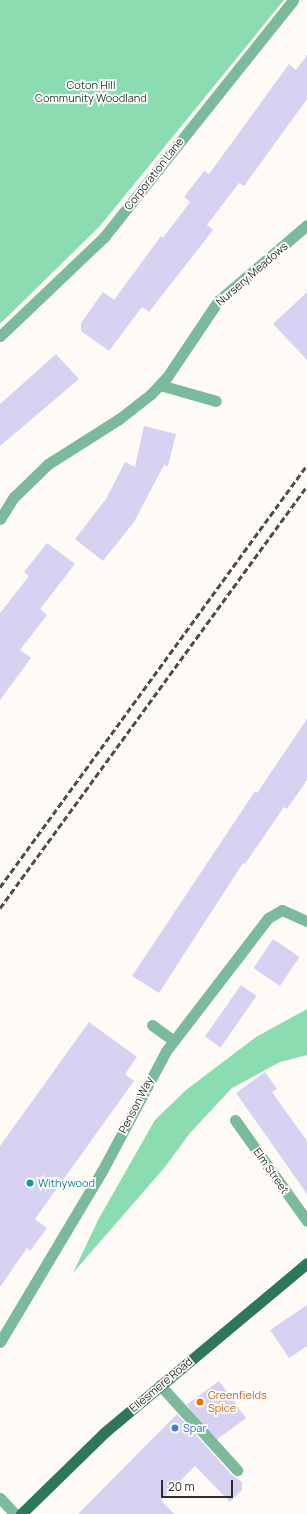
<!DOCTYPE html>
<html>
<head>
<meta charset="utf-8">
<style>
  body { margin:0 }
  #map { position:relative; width:307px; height:1514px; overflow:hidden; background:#fefbf7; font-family:Manrope,sans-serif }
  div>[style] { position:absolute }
  .green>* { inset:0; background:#8bddb1 }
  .building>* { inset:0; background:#d8d2f2; transform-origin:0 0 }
  .service>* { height:11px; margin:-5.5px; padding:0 5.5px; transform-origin:5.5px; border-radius:5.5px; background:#7cba9c }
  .minor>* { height:11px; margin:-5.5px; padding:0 5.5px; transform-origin:5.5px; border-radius:5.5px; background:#7cba9c }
  .primary>* { height:11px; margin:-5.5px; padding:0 5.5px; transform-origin:5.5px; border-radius:5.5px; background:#2f7759 }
  .rail>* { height:3px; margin-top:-1.5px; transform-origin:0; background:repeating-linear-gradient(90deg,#4f4d4c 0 6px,transparent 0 9px) }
  .dots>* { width:11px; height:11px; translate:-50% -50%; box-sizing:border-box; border:2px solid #fff; border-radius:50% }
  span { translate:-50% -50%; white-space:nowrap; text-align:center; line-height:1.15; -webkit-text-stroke:3.5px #fff; paint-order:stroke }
  .park-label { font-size:11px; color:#173e2b }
  .street-label { font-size:11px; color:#2f2d2c }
  .culture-label { font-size:11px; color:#0d838f }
  .left { translate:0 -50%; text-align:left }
  .food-label { font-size:11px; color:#c56008 }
  .shop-label { font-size:11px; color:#366cbe }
  .scale { position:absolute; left:161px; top:1480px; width:72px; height:18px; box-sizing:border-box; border:2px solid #2f2d2c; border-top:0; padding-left:5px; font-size:12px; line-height:14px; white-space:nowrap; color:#2f2d2c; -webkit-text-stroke:3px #fff; paint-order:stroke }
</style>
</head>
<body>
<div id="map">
  <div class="green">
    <i style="clip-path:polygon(0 0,284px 0,100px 226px,0 324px)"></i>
    <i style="clip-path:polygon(307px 1009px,307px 1055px,280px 1062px,232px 1088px,190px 1133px,165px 1167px,73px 1273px,98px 1220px,155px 1120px,186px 1090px,256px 1037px)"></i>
  </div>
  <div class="building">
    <i style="clip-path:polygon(307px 55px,307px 99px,244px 186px,239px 183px,207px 225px,213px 230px,149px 312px,142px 307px,109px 351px,81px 331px,81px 323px,103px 292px,114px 300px,161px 236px,163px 238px,190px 202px,184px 197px,204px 171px,209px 174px,289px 64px,296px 70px)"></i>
    <i style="clip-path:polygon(307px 292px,307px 360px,273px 324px)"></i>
    <i style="clip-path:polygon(56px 354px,79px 379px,0 446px,0 404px)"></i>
    <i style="clip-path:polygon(144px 426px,176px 434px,168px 466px,164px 465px,134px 522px,103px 561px,75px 539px,106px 499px,125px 462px,135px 467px)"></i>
    <i style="clip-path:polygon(47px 543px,75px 564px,40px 609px,47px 615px,20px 650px,31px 658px,0 700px,0 613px,29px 576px,24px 572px)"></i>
    <i style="clip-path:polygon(307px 719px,307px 780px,287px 809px,284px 807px,245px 864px,243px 863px,159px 993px,132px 976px,255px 791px,257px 793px)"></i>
    <i style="left:273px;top:939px;width:32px;height:35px;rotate:34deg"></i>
    <i style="left:241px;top:985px;width:19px;height:63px;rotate:35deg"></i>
    <i style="clip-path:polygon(89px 1022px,137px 1057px,125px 1074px,134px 1081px,35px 1219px,47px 1228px,30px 1251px,27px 1248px,0 1287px,0 1146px)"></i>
    <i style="clip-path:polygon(265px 1072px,277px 1089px,272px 1092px,307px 1141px,307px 1194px,236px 1093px)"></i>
    <i style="clip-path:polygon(307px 1305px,307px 1346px,289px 1358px,270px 1330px)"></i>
    <i style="left:219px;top:1381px;width:46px;height:40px;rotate:54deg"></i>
    <i style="clip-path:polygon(177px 1414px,232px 1475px,242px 1482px,242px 1490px,230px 1502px,195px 1466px,161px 1500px,174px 1514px,78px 1514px)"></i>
  </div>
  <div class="service">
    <i style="left:152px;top:1025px;width:27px;rotate:36deg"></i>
    <i style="left:160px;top:1385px;width:115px;rotate:47.8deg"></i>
  </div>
  <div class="minor">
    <i style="left:0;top:336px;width:144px;rotate:-43.6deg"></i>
    <i style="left:104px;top:237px;width:303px;rotate:-51.4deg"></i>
    <i style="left:160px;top:385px;width:58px;rotate:15.9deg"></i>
    <i style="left:0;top:519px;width:26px;rotate:-58deg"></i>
    <i style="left:14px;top:497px;width:47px;rotate:-44.1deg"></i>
    <i style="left:48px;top:464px;width:84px;rotate:-32.4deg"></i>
    <i style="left:119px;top:419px;width:41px;rotate:-38deg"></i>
    <i style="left:151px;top:394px;width:23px;rotate:-47deg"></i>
    <i style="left:167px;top:377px;width:92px;rotate:-56.1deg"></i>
    <i style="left:218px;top:301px;width:117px;rotate:-40.5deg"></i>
    <i style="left:235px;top:1120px;width:124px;rotate:54.5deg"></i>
    <i style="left:0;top:1342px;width:199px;rotate:-59.2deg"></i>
    <i style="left:102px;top:1171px;width:136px;rotate:-61.9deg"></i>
    <i style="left:166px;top:1051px;width:168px;rotate:-52.5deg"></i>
    <i style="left:268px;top:918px;width:16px;rotate:-30deg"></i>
    <i style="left:282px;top:910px;width:27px;rotate:24deg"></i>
    <i style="left:0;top:1498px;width:22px;rotate:47deg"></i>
  </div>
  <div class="primary">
    <i style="left:21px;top:1514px;width:117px;rotate:-44.3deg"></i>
    <i style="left:105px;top:1432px;width:263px;rotate:-39.9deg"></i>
  </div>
  <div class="rail">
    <i style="left:0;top:887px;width:522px;rotate:-53.96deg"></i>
    <i style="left:0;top:908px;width:522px;rotate:-53.96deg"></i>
  </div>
  <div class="dots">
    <i style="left:30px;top:1183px;background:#0f9aa8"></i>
    <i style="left:200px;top:1402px;background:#e8710a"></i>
    <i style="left:175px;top:1428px;background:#3f7fe0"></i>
  </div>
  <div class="park-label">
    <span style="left:91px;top:92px">Coton Hill<br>Community Woodland</span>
  </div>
  <div class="street-label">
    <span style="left:154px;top:174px;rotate:-52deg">Corporation Lane</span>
    <span style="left:252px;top:274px;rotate:-41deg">Nursery Meadows</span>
    <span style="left:136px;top:1105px;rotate:-63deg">Penson Way</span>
    <span style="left:271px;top:1171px;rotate:55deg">Elm Street</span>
    <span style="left:161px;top:1385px;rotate:-40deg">Ellesmere Road</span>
  </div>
  <div class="culture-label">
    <span class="left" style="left:38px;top:1183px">Withywood</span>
  </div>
  <div class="food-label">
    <span class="left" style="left:208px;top:1402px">Greenfields<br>Spice</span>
  </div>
  <div class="shop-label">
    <span class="left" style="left:183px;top:1428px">Spar</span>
  </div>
  <div class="scale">20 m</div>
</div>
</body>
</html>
